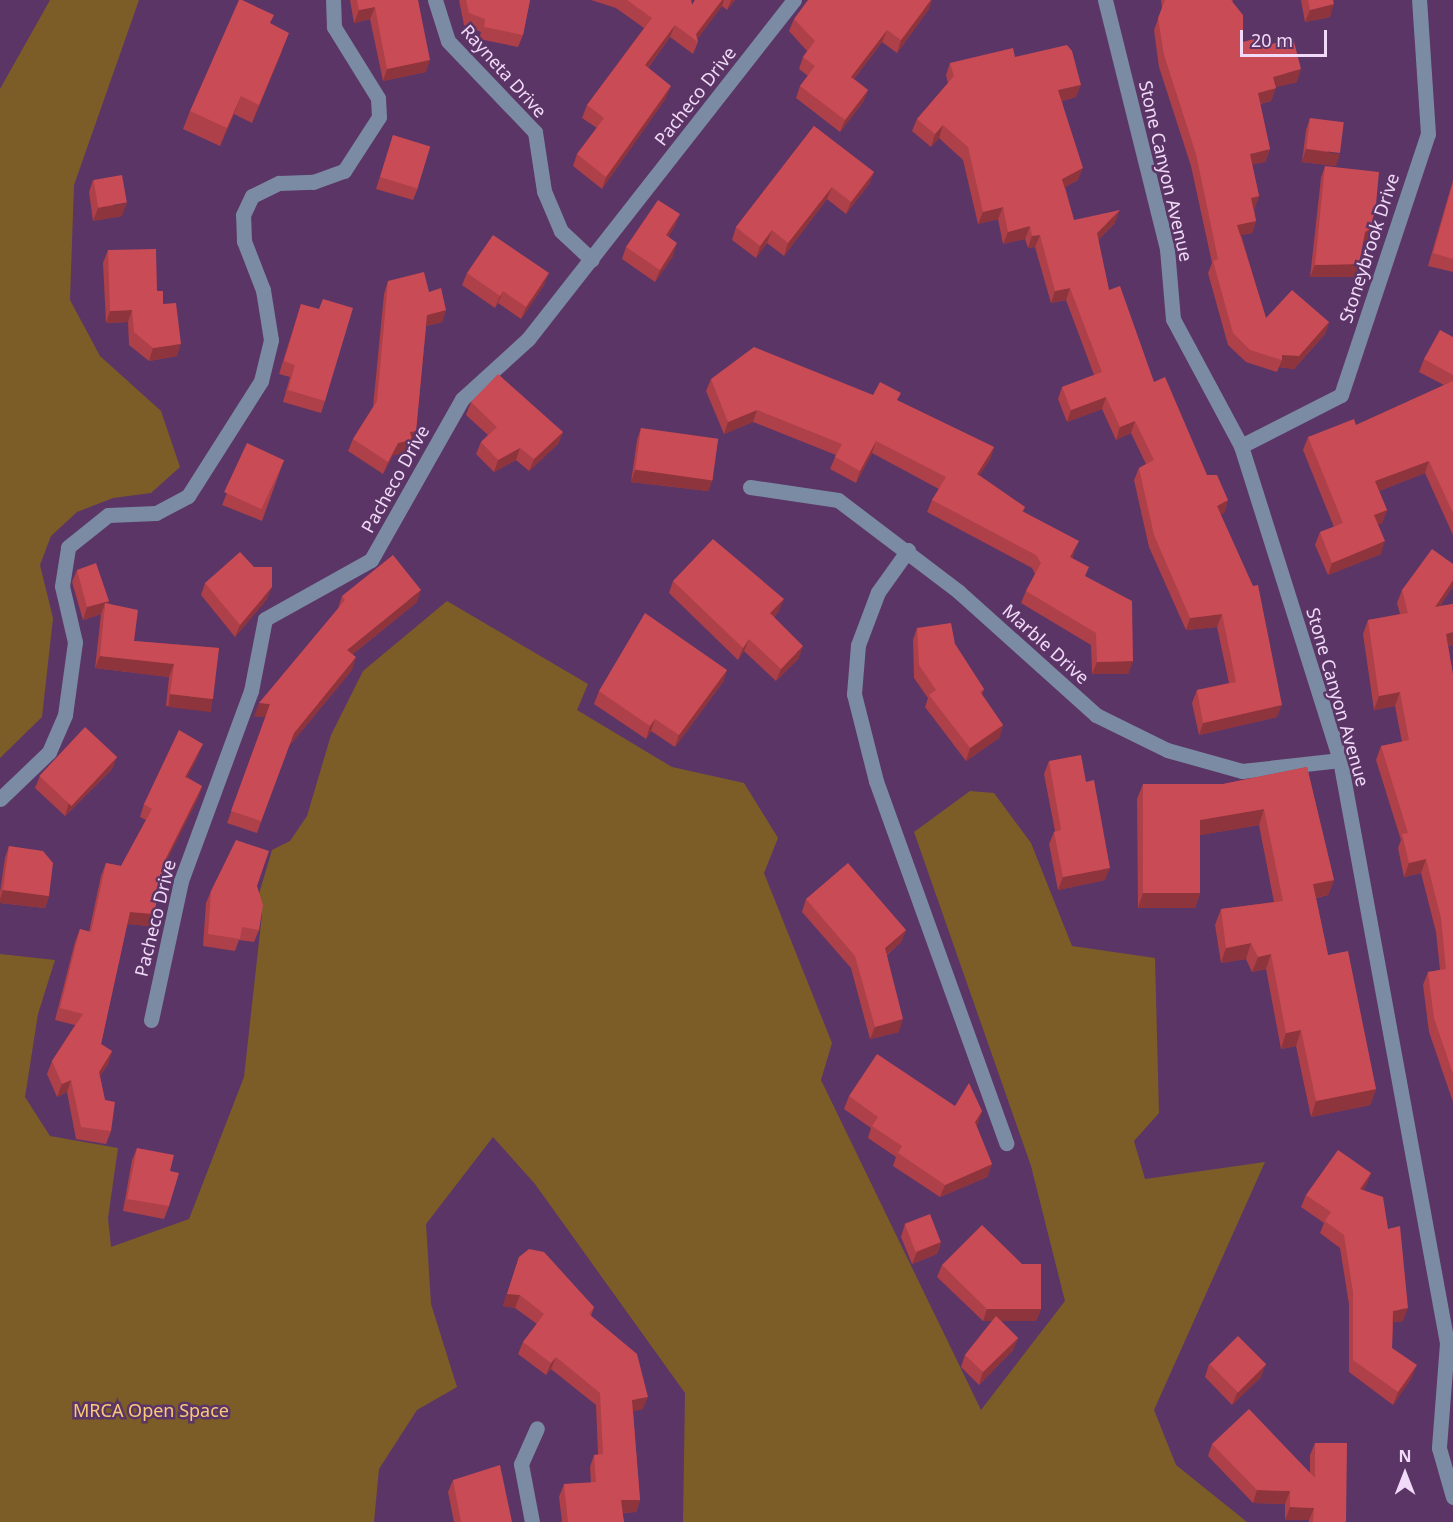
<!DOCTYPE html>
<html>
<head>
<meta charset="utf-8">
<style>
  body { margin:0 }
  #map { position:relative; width:1453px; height:1522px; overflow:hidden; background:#5b3566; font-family:"Noto Sans",sans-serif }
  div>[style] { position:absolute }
  .green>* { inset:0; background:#7c5d28 }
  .minor>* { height:15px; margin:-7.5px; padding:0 7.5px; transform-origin:7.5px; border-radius:7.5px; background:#7b8ba3 }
  .wall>* { inset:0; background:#ad4049 }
  .shaded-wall>* { inset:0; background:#8d343c; transform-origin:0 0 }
  .building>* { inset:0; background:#c94b55; transform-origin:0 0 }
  span { translate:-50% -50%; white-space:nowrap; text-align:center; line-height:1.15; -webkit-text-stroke:5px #5b3566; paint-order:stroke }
  .street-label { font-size:18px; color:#f0daf7 }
  .park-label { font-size:18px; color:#fbca78 }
  .north { position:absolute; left:1375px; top:1444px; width:60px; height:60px; -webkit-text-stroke:4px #5b3566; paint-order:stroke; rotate:0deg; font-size:16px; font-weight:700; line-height:24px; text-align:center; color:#f0daf7 }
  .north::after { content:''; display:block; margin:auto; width:21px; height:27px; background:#f0daf7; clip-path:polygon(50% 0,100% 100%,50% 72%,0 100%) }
  .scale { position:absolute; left:1240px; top:30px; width:87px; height:27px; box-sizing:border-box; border:3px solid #f0daf7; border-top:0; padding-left:8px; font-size:18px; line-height:21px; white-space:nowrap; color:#f0daf7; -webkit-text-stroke:4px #5b3566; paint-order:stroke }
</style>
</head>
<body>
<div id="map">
  <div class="green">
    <i style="clip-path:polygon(50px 0,139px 0,74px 185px,70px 300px,100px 356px,161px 411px,180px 467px,151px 493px,113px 498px,77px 512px,51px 536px,40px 565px,53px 618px,42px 717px,0 758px,0 89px)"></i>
    <i style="clip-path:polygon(447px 601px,588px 684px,577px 710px,672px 767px,744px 783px,778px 838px,764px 873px,832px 1043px,821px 1080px,981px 1410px,1065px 1301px,1031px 1166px,914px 832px,970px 791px,994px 793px,1031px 843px,1072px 946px,1155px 958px,1159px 1113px,1134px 1141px,1145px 1179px,1265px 1162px,1154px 1410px,1176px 1465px,1247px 1522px,683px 1522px,685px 1393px,535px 1184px,493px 1137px,426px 1224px,431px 1304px,457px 1387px,417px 1410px,379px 1469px,374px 1522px,0 1522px,0 954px,55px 960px,38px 1014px,25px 1097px,50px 1136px,118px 1148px,108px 1218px,111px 1247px,189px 1219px,244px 1077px,262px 914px,258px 897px,272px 850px,290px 841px,307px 816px,331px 735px,363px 671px)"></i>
  </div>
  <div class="minor">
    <i style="left:435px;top:0;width:43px;rotate:72.4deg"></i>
    <i style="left:448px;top:41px;width:126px;rotate:46.3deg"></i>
    <i style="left:535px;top:132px;width:60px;rotate:81.3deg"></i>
    <i style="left:544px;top:191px;width:43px;rotate:67deg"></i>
    <i style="left:561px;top:231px;width:42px;rotate:43.1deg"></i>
    <i style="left:1105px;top:0;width:257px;rotate:76deg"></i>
    <i style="left:1167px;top:249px;width:70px;rotate:85.1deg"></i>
    <i style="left:1173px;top:319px;width:144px;rotate:61.8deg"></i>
    <i style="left:1241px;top:446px;width:329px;rotate:72.5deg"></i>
    <i style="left:1340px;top:760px;width:593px;rotate:79.6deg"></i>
    <i style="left:1447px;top:1343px;width:105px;rotate:94.4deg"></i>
    <i style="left:1439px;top:1448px;width:51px;rotate:74.1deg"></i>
    <i style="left:1241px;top:446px;width:112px;rotate:-27deg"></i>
    <i style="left:1341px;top:395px;width:275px;rotate:-71.6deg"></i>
    <i style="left:1428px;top:134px;width:134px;rotate:-93.8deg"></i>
    <i style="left:750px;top:487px;width:89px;rotate:8.4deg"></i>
    <i style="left:838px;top:500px;width:152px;rotate:37.2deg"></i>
    <i style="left:959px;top:592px;width:184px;rotate:41.9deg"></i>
    <i style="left:1096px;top:715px;width:79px;rotate:26.2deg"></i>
    <i style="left:1167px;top:750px;width:78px;rotate:15.6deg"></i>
    <i style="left:1242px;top:771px;width:99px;rotate:-6.4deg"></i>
    <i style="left:908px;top:550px;width:52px;rotate:125.5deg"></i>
    <i style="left:878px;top:592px;width:57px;rotate:110.7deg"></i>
    <i style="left:858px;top:645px;width:49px;rotate:94.7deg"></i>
    <i style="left:854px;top:694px;width:90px;rotate:75.8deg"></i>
    <i style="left:876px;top:781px;width:385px;rotate:70.2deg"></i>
    <i style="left:0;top:799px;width:68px;rotate:-43.8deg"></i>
    <i style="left:49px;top:752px;width:40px;rotate:-66.6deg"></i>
    <i style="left:65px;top:715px;width:74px;rotate:-82.2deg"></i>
    <i style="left:75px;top:642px;width:57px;rotate:-103.1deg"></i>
    <i style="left:62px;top:586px;width:39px;rotate:-81deg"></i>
    <i style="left:68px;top:547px;width:51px;rotate:-38.7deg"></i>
    <i style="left:108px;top:515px;width:48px;rotate:-2.4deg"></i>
    <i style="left:156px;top:513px;width:36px;rotate:-28deg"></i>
    <i style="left:188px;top:496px;width:136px;rotate:-57.6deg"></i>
    <i style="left:261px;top:381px;width:42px;rotate:-76.3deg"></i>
    <i style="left:271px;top:340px;width:51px;rotate:-99.1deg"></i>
    <i style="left:263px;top:290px;width:53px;rotate:-111.2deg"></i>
    <i style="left:244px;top:241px;width:26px;rotate:-92deg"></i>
    <i style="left:243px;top:215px;width:21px;rotate:-65deg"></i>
    <i style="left:252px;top:196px;width:30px;rotate:-26deg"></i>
    <i style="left:279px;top:183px;width:34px;rotate:-2deg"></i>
    <i style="left:313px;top:182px;width:33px;rotate:-20deg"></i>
    <i style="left:344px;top:171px;width:64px;rotate:-57.1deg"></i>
    <i style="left:379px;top:117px;width:19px;rotate:-93deg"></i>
    <i style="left:378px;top:98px;width:84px;rotate:-121.8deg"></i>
    <i style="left:334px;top:27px;width:27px;rotate:-92deg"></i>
    <i style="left:151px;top:1020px;width:142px;rotate:-77.8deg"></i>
    <i style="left:181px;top:881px;width:202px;rotate:-69.8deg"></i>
    <i style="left:251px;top:691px;width:73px;rotate:-79deg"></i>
    <i style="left:265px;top:619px;width:121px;rotate:-29.1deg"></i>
    <i style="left:371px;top:560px;width:185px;rotate:-60.5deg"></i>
    <i style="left:462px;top:399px;width:89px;rotate:-42.3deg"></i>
    <i style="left:528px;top:339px;width:431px;rotate:-51.9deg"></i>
    <i style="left:532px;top:1522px;width:59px;rotate:-100.7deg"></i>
    <i style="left:521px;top:1464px;width:39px;rotate:-66deg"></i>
  </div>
  <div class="wall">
    <i style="clip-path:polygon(350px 0,418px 0,426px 72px,383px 81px,370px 19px,354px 23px)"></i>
    <i style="clip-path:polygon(459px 0,530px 0,523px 35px,518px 47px,479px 39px,481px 32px,464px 25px)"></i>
    <i style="clip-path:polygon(591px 0,691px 0,692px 5px,695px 0,735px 0,727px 10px,722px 6px,697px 39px,698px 42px,693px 54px,670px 37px,648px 68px,666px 98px,602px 189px,573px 166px,577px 154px,597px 128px,582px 118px,587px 105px,644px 28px,616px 8px)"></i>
    <i style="clip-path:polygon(1161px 0,1233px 0,1232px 2px,1243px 42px,1257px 48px,1297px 82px,1276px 87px,1271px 101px,1260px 104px,1270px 149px,1265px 162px,1252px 164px,1259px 196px,1254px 209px,1256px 221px,1252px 233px,1241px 235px,1266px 318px,1329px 322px,1325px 334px,1294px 369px,1279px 367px,1277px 372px,1246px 362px,1228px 345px,1208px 273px,1212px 263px,1191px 166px,1159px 67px,1154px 30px,1162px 9px)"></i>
    <i style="clip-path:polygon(1301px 0,1333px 0,1330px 17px,1305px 22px)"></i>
    <i style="clip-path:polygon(929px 9px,897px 53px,882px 42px,854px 79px,868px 90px,863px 102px,840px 132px,796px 98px,800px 86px,808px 76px,799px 69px,803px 57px,807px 51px,789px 31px,794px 19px)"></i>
    <i style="clip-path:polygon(270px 24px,282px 51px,252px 123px,234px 114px,220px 146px,183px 129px,190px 111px)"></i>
    <i style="clip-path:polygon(1015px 57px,1076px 97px,1062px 101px,1078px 180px,1065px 187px,1074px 220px,1115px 223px,1098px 240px,1109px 290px,1154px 382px,1207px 475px,1228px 500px,1224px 513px,1220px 514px,1277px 717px,1199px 735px,1192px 703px,1197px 690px,1229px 683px,1217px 627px,1186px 630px,1149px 547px,1134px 480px,1139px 468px,1146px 464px,1131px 433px,1116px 440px,1102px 409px,1067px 422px,1058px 399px,1062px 387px,1094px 375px,1066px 300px,1051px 303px,1035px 247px,1028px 248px,1025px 239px,1003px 244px,998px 219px,978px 224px,963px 160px,939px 138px,931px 147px,912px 131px,917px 119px,948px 83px,946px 75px,950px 63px)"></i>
    <i style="clip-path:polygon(1310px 118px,1336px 166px,1302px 162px,1306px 130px)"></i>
    <i style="clip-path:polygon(814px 126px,874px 172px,869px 184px,846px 214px,827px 199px,784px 256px,767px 243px,756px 258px,732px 240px,736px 227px)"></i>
    <i style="clip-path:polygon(393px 135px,418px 188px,413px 200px,376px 189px)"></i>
    <i style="clip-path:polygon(1325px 166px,1374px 226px,1369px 238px,1363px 242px,1359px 264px,1355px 277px,1310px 277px,1321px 178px)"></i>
    <i style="clip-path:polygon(93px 180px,122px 216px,93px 221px,89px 192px)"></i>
    <i style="clip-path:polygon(1453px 180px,1453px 272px,1428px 266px)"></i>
    <i style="clip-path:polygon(675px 226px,668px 237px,673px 256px,655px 282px,622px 259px,626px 247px)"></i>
    <i style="clip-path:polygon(108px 250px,157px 291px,163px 304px,177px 356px,149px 361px,129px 345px,128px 322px,106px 323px,103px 263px)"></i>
    <i style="clip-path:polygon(467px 273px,544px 285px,521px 319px,498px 303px,495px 308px,462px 285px)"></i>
    <i style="clip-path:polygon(388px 281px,429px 292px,446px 310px,442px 322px,426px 326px,416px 431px,411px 443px,407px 453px,393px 455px,383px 474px,348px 451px,353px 439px,373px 407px,384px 294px)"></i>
    <i style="clip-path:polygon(301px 304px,325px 401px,321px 413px,283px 402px,290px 377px,279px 374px)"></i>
    <i style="clip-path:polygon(1453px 337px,1453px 535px,1425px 473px,1379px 491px,1387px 510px,1382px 523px,1378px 524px,1381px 554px,1328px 575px,1315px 545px,1320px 532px,1334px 527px,1303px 450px,1308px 437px,1356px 425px,1444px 385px,1419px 372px,1424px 359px)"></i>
    <i style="clip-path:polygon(711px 379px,873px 395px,898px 401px,994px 447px,990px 459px,979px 475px,1025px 507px,1023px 512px,1074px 553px,1072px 558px,1086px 577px,1133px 661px,1128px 674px,1092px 674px,1091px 645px,1021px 603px,1026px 591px,1035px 574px,1032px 568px,927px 512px,932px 500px,939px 489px,872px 453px,856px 483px,830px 469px,836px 455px,753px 422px,724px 434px,706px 391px)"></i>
    <i style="clip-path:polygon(471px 402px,563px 432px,558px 444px,529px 471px,516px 460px,494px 472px,476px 454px,481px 442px,488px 435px,466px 415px)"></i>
    <i style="clip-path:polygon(641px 428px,713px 478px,708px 491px,631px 482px,637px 440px)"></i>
    <i style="clip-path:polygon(284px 460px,262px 521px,222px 505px,227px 493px)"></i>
    <i style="clip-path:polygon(1453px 564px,1453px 586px,1440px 606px,1453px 604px,1453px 645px,1448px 646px,1453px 675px,1453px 1102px,1429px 1032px,1423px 985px,1428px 972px,1440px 970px,1436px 932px,1421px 873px,1404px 877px,1398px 848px,1401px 840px,1376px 760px,1381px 746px,1402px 742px,1395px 706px,1374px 710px,1363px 634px,1368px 620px,1400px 614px,1397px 603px,1402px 590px)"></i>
    <i style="clip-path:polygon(77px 570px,109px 601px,108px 603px,134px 641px,219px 648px,209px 711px,166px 706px,169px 677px,95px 668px,101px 614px,83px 620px,72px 582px)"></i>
    <i style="clip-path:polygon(673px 581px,779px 611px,774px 617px,799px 658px,776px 681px,744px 651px,738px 660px,669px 593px)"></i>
    <i style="clip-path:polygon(205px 583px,267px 599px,235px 637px,201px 595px)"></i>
    <i style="clip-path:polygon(342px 596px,417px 602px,353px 654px,352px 670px,289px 746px,257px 833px,227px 823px,266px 717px,254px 716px,338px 609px)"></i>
    <i style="clip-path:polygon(917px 628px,955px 644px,984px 689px,982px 694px,1003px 725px,999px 738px,966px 761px,925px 707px,928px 698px,914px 678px,913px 640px)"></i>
    <i style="clip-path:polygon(727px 670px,723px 682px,675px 747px,651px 731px,646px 739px,594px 704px,599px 691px)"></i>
    <i style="clip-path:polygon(198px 756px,187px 777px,202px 786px,198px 798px,163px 867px,154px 914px,149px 926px,127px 924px,101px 1044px,112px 1051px,108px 1064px,100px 1076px,111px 1131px,106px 1144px,76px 1139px,67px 1092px,57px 1097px,47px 1074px,52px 1061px,75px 1025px,55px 1020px,75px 942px,80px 929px,89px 932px,101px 876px,106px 863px,121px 866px,146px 820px,140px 817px,144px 804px)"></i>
    <i style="clip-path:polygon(117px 757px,112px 769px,65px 816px,35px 788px,40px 776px)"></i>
    <i style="clip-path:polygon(1049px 761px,1086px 782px,1105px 880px,1058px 890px,1049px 844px,1054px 832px,1055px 831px,1044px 774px)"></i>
    <i style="clip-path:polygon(1307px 767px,1334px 880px,1328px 895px,1316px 898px,1328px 955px,1376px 1089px,1370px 1105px,1311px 1117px,1296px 1046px,1281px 1049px,1266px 969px,1252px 972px,1246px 959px,1221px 963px,1215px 925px,1221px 909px,1274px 902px,1259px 825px,1200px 835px,1200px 893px,1195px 908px,1138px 908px,1137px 799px,1143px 784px,1223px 784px)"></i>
    <i style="clip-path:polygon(9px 846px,49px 896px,45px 908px,0 903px,0 892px,5px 858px)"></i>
    <i style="clip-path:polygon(257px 886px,259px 930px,254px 942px,239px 940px,235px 951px,203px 946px,206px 903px,211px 891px)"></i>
    <i style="clip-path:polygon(806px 899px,906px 930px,901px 942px,887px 955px,899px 1032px,870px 1039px,851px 968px,802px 912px)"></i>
    <i style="clip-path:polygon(849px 1096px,955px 1106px,982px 1111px,976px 1125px,992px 1164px,987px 1177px,940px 1197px,893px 1166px,896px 1157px,868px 1138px,871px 1128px,844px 1109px)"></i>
    <i style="clip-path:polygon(137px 1148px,170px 1171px,169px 1206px,164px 1219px,123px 1211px,132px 1160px)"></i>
    <i style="clip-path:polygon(1371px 1173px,1366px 1185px,1363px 1190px,1403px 1321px,1393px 1322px,1392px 1348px,1412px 1377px,1393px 1405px,1349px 1372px,1349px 1304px,1340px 1248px,1320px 1233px,1324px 1223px,1301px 1207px,1306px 1195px)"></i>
    <i style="clip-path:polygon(905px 1224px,941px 1242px,937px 1254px,912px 1264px,901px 1237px)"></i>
    <i style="clip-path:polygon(519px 1257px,594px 1307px,591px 1316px,643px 1409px,633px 1411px,640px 1500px,636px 1512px,622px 1513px,624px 1522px,562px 1522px,559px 1497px,564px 1484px,591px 1483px,590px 1467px,594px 1455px,598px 1455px,596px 1405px,551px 1369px,546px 1375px,518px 1354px,523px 1342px,537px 1324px,515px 1308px,503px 1306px)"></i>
    <i style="clip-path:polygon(942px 1265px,1041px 1309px,1036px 1321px,1001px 1321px,1018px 1338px,1013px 1350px,979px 1385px,961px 1367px,965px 1355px,992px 1321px,983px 1321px,937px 1277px)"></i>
    <i style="clip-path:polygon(1209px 1364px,1261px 1377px,1232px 1405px,1205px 1377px)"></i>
    <i style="clip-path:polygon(1315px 1443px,1346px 1522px,1309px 1522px,1309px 1520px,1285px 1520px,1285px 1504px,1253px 1503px,1208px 1456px,1212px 1444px,1310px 1473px,1310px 1455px)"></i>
    <i style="clip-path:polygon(453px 1480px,512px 1522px,454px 1522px,448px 1492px)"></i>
  </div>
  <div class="shaded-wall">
    <i style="clip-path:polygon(722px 0,724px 0,722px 6px,696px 41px,696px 34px)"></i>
    <i style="clip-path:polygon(731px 0,735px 0,727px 10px)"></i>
    <i style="clip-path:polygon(931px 0,932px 0,929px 9px,897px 53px,901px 40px)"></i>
    <i style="clip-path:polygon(1334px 4px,1330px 17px,1305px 22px,1310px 10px)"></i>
    <i style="clip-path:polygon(375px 7px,370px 19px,354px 23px,359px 10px)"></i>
    <i style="clip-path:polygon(675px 25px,670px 37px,640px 78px,645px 65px)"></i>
    <i style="clip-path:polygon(887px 30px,882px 42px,846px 89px,851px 77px)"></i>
    <i style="clip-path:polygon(289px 33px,282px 51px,252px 123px,259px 105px)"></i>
    <i style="clip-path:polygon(430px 60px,426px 72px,383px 81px,387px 69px)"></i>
    <i style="clip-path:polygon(1301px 69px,1297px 82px,1269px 89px,1273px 77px)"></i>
    <i style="clip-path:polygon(1081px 85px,1076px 97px,1054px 103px,1058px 90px)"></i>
    <i style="clip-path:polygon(671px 86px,666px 98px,602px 189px,606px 177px)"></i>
    <i style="clip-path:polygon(1276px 88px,1271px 101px,1253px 105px,1258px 93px)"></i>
    <i style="clip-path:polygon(868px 90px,863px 102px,840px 132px,845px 120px)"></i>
    <i style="clip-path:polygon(241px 96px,234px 114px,220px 146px,227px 128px)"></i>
    <i style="clip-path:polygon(943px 125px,939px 138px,931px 147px,935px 134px)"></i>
    <i style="clip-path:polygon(1270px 149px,1265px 162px,1246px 166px,1250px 154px)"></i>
    <i style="clip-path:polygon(1306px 149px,1340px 154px,1336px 166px,1302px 162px)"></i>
    <i style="clip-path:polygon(1083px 168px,1078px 180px,1058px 191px,1062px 179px)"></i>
    <i style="clip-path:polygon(874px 172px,869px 184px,846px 214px,851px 202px)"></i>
    <i style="clip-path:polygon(832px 187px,827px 199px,784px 256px,788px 243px)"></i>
    <i style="clip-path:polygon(1259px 196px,1254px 209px,1247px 210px,1251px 198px)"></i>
    <i style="clip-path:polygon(127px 203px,122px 216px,93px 221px,98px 208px)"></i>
    <i style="clip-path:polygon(1003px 207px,998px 219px,978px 224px,983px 212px)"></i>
    <i style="clip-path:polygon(1120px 210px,1115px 223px,1092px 246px,1097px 233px)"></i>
    <i style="clip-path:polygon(680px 214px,675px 226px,661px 247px,666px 235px)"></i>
    <i style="clip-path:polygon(1256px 221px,1252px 233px,1233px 237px,1237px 225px)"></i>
    <i style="clip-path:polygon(1030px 226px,1025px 239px,1003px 244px,1008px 232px)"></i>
    <i style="clip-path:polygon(1374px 226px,1369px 238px,1360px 244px,1365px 232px)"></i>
    <i style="clip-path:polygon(772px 230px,767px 243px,756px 258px,760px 246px)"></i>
    <i style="clip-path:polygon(1040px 235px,1035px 247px,1028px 248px,1032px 236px)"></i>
    <i style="clip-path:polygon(677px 243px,673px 256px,655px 282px,660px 270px)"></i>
    <i style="clip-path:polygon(1359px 264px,1355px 277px,1310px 277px,1315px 265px)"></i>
    <i style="clip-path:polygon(549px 273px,544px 285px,521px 319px,526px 307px)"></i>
    <i style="clip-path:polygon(1070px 288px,1066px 300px,1051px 303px,1055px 291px)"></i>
    <i style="clip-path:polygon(503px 291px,498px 303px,495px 308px,500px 296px)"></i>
    <i style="clip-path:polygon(132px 310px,128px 322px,106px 323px,110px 311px)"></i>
    <i style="clip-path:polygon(446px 310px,442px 322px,423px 327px,427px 315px)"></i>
    <i style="clip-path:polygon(1329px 322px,1325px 334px,1294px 369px,1279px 367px,1282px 360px,1282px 355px)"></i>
    <i style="clip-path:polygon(181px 344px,177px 356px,149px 361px,153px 348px)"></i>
    <i style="clip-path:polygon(1106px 397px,1102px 409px,1067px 422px,1071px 410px)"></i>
    <i style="clip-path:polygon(757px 410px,753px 422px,724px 434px,728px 422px)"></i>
    <i style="clip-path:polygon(1135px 421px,1131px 433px,1116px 440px,1120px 427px)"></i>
    <i style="clip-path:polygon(416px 431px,407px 453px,393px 455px,383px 474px,388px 462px,398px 443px,410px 432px)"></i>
    <i style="clip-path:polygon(563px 432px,558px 444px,529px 471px,534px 459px)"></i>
    <i style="clip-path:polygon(876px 441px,872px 453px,856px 483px,860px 471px)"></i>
    <i style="clip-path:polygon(994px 447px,990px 459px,973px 486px,977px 474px)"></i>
    <i style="clip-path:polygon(520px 448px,516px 460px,494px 472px,498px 460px)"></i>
    <i style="clip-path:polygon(1429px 461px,1425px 473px,1371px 494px,1375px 481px)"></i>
    <i style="clip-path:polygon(635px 470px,713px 478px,708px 491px,631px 482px)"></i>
    <i style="clip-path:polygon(1228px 500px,1224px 513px,1212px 518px,1217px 506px)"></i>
    <i style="clip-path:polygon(1387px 510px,1382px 523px,1370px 528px,1374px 515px)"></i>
    <i style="clip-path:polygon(1079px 541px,1074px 553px,1066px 569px,1070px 557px)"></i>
    <i style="clip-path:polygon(1385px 541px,1381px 554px,1328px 575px,1332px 563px)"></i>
    <i style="clip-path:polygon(1453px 580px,1453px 586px,1430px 621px,1435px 607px)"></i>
    <i style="clip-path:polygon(272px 587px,267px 599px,235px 637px,240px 625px)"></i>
    <i style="clip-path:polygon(421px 590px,417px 602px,343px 662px,347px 650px)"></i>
    <i style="clip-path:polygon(784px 599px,779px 611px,766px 625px,770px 613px)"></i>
    <i style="clip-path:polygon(109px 601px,104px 613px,105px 603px,101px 614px,83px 620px,87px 607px)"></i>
    <i style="clip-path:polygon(1222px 614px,1217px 627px,1186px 630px,1190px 618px)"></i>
    <i style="clip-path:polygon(1453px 632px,1453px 645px,1441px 647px,1446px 634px)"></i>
    <i style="clip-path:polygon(749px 639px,744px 651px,738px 660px,743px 648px)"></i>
    <i style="clip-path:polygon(803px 646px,799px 658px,776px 681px,781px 669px)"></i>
    <i style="clip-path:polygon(100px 656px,174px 664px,169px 677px,95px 668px)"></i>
    <i style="clip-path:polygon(356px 657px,352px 670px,289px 746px,257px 833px,294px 733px)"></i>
    <i style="clip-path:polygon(1133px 661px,1128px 674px,1092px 674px,1097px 662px)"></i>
    <i style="clip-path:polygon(727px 670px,723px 682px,675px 747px,679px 735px)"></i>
    <i style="clip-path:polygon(1400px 692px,1395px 706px,1374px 710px,1379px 696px)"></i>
    <i style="left:170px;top:694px;width:43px;height:13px;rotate:7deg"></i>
    <i style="clip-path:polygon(259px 703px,270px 704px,266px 717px,254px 716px)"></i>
    <i style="clip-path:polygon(1282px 705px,1277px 717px,1199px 735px,1203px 723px)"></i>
    <i style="clip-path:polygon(655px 719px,651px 731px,646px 739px,650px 726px)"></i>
    <i style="clip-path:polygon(1003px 725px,999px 738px,966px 761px,970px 748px)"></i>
    <i style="clip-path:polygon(203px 744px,198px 756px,181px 789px,185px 777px)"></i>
    <i style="clip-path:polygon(117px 757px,112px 769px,65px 816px,69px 803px)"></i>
    <i style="clip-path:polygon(202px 786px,198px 798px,160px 874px,164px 862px)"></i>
    <i style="clip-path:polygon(1264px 809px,1259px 825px,1195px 836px,1200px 820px)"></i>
    <i style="clip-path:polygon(1426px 859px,1421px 873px,1404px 877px,1409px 863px)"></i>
    <i style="clip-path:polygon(1110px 868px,1105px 880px,1058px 890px,1063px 877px)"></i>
    <i style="clip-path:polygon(1334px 880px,1328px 895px,1308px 899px,1313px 884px)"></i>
    <i style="clip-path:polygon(3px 890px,49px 896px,45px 908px,0 903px,0 899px)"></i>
    <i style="clip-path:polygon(1143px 893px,1200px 893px,1195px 908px,1138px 908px)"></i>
    <i style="clip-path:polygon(130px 912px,154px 914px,149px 926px,126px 924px)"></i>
    <i style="clip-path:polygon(906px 930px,901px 942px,880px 960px,885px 948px)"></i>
    <i style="clip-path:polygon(1251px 943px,1246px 959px,1221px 963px,1226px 948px)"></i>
    <i style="clip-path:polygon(1271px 954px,1266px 969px,1252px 972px,1258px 957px)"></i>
    <i style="clip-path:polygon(903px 1019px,899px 1032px,870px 1039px,875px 1027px)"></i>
    <i style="clip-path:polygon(1301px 1030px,1296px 1046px,1281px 1049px,1286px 1033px)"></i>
    <i style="clip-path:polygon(112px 1051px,108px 1064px,94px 1085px,99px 1072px)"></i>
    <i style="clip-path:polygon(71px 1080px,67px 1092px,57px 1097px,62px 1084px)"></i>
    <i style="clip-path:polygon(1376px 1089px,1370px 1105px,1311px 1117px,1316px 1101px)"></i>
    <i style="clip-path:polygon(982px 1111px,978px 1124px,971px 1134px,975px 1122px)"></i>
    <i style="clip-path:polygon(992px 1164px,987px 1177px,940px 1197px,945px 1185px)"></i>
    <i style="clip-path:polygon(1371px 1173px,1366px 1185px,1356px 1201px,1360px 1189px)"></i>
    <i style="clip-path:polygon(941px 1242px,937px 1254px,912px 1264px,917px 1252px)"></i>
    <i style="clip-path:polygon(507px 1294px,520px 1295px,515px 1308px,503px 1306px)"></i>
    <i style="clip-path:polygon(1408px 1308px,1403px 1321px,1389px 1323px,1393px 1311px)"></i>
    <i style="clip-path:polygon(987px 1309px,1041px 1309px,1036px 1321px,983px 1321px)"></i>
    <i style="clip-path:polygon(1018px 1338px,1013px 1350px,979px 1385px,983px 1372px)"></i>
    <i style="clip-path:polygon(556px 1357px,551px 1369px,546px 1375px,551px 1363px)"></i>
    <i style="clip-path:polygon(1266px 1364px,1261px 1377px,1232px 1405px,1237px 1393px)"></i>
    <i style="clip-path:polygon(1417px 1365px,1412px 1377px,1393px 1405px,1398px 1392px)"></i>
    <i style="clip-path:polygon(648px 1397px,643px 1409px,628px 1413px,632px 1400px)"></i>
    <i style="clip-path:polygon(1257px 1490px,1290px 1491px,1285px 1504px,1253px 1503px)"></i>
    <i style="clip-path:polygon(621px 1500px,640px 1500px,636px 1512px,616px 1513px)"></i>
    <i style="clip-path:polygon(1290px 1507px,1314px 1508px,1309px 1520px,1285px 1520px)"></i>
  </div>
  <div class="building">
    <i style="clip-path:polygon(239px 0,242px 0,274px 15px,270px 23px,289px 33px,259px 105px,241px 96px,227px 128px,190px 111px)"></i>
    <i style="clip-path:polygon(357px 0,418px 0,430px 60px,387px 69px,375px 7px,359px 10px)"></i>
    <i style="clip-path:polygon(466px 0,530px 0,523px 35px,484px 27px,485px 19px,469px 13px)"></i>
    <i style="clip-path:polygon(627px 0,691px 0,692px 5px,695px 0,722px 0,696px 34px,698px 42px,675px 25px,645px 65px,671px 86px,606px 177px,577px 154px,604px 118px,587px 105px,652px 18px)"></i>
    <i style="clip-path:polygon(808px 0,931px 0,901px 40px,887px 30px,851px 77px,868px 90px,845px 120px,800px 86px,815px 66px,803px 57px,815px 41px,794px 19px)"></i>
    <i style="clip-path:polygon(1165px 0,1231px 0,1243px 15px,1243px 42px,1254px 39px,1257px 48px,1293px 38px,1301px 69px,1273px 77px,1276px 88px,1258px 93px,1270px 149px,1250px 154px,1259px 196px,1251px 198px,1256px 221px,1237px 225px,1266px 318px,1292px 290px,1329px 322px,1299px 356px,1282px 355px,1282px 360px,1250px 350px,1233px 333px,1213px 261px,1218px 259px,1196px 154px,1164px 55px,1158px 18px)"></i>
    <i style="clip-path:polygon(1308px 0,1333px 0,1334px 4px,1310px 10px)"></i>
    <i style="clip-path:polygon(1067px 45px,1072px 51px,1081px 85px,1058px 90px,1083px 168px,1062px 179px,1074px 220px,1120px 210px,1097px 233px,1109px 290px,1120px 286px,1154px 382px,1165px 377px,1207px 475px,1217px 475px,1228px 500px,1217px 506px,1253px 586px,1258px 585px,1282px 705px,1203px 723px,1197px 690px,1236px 682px,1222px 614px,1190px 618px,1154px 535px,1139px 468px,1154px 460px,1135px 421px,1120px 427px,1106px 397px,1071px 410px,1062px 387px,1102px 372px,1070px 288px,1055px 291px,1040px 235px,1032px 236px,1030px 226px,1008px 232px,1003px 207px,983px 212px,968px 147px,943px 125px,935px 134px,917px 119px,954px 76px,950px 63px,1013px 48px,1015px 57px)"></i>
    <i style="left:1310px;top:118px;width:34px;height:31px;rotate:7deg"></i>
    <i style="clip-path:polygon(814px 126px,874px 172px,851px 202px,832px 187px,788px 243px,772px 230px,760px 246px,736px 227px)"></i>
    <i style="left:393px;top:135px;width:39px;height:44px;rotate:17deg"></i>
    <i style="clip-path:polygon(1325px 166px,1379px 172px,1374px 226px,1365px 232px,1359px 264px,1315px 265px)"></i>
    <i style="left:122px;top:175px;width:28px;height:29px;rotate:80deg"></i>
    <i style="clip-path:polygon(1453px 183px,1453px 259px,1433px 253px)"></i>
    <i style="clip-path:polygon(658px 200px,680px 214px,666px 235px,677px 243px,660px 270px,626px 247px)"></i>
    <i style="clip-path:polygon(493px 235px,549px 273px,526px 307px,503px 291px,500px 296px,467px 273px)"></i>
    <i style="clip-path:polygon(156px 249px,157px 291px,163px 291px,163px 304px,176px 303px,181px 344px,153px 348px,134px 332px,132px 310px,110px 311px,108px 250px)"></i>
    <i style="clip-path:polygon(424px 272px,429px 292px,441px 288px,446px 310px,427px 315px,416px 431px,410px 432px,412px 440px,398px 443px,388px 462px,353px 439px,377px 401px,388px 281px)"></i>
    <i style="clip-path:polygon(323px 299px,353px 308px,325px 401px,288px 390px,295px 365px,284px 361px,301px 304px,319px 309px)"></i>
    <i style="clip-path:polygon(1440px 330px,1453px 337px,1453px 375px,1424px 359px)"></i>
    <i style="clip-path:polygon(754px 347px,873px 395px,880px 382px,901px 393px,897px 400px,994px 447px,977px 474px,1025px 507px,1022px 511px,1079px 541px,1070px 557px,1089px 567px,1085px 576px,1132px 601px,1133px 661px,1097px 662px,1096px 633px,1026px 591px,1041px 563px,1036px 555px,932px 500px,946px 477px,876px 441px,860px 471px,835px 457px,842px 444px,757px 410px,728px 422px,711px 379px)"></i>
    <i style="clip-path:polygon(498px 374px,563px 432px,534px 459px,520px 448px,498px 460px,481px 442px,497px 427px,471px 402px)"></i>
    <i style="clip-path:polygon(1453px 381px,1453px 513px,1429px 461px,1375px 481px,1387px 510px,1374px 515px,1385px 541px,1332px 563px,1320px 532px,1343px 523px,1308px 437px,1354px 419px,1356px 425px)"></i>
    <i style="left:641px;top:428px;width:78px;height:42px;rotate:8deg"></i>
    <i style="left:247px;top:443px;width:41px;height:54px;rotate:25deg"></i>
    <i style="clip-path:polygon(713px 539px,784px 599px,770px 613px,803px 646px,781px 669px,749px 639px,743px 648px,673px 581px)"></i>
    <i style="clip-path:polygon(1432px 549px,1453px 564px,1453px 580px,1435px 607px,1453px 604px,1453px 632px,1446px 634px,1453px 675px,1453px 1074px,1434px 1018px,1428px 972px,1446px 969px,1441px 918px,1426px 859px,1409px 863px,1402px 834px,1408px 833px,1381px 746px,1409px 740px,1400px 692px,1379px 696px,1368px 620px,1408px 613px,1402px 590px)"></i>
    <i style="clip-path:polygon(240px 552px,254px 567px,272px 567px,272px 587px,240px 625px,205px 583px)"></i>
    <i style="clip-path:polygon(393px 555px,421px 590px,347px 650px,356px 657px,294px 733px,261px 821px,231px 811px,270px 704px,259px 703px,345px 600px,342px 596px)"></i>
    <i style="clip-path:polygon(96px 563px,109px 601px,87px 607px,77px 570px)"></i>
    <i style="clip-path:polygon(105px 603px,138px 610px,134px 641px,219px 648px,213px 699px,170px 694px,174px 664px,100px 656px)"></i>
    <i style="clip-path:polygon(645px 613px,727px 670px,679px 735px,655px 719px,650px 726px,599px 691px)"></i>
    <i style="clip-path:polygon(951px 623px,955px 644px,984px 689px,980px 692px,1003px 725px,970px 748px,929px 695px,936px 690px,919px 665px,917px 628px)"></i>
    <i style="left:85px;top:727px;width:44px;height:67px;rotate:43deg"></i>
    <i style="clip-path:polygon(179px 730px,203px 744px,185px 777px,202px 786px,164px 862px,154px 914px,130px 912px,101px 1044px,112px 1051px,99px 1072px,105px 1100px,115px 1102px,111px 1131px,81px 1127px,71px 1080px,62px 1084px,52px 1061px,83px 1014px,60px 1008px,80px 929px,91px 932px,106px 863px,121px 866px,152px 809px,144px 804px)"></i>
    <i style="clip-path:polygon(1081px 755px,1086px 782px,1094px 780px,1110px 868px,1063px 877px,1054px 832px,1061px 830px,1049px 761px)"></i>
    <i style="clip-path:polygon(1307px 767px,1334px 880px,1313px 884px,1328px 955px,1348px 951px,1376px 1089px,1316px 1101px,1301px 1030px,1286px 1033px,1271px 954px,1258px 957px,1251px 943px,1226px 948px,1221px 909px,1283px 901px,1264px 809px,1200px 820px,1200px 893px,1143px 893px,1143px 784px,1223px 784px)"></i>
    <i style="clip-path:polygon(236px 840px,269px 851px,257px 886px,263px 905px,259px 930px,242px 927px,240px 939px,208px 934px,211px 891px)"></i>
    <i style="clip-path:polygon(9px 846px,43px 851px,53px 863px,49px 896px,3px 890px)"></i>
    <i style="clip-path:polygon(848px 863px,906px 930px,885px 948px,903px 1019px,875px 1027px,855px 956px,806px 899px)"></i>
    <i style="clip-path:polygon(877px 1054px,955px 1106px,969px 1083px,982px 1111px,975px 1122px,992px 1164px,945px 1185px,898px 1153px,902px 1146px,872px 1126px,878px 1117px,849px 1096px)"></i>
    <i style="clip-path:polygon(137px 1148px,174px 1155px,170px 1171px,179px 1173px,169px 1206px,127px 1199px)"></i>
    <i style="clip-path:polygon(1338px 1150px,1371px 1173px,1360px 1189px,1383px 1197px,1388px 1229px,1400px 1226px,1408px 1308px,1393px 1311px,1392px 1348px,1417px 1365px,1398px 1392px,1353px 1360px,1353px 1292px,1344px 1235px,1325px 1221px,1331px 1212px,1306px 1195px)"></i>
    <i style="left:930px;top:1214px;width:30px;height:27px;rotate:69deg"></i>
    <i style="clip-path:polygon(982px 1225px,1022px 1264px,1041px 1264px,1041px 1309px,987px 1309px,942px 1265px)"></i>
    <i style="clip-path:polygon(529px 1249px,544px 1252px,594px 1307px,589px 1314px,637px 1354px,648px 1397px,632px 1400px,640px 1500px,621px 1500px,624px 1522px,568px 1522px,564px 1484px,596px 1482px,594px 1455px,603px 1454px,600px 1393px,556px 1357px,551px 1363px,523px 1342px,544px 1314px,520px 1295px,507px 1294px,519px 1257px)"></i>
    <i style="clip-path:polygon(996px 1316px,1018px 1338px,983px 1372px,965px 1355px)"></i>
    <i style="left:1238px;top:1336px;width:40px;height:40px;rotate:45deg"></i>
    <i style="clip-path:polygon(1249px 1409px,1315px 1478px,1315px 1443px,1347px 1443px,1346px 1522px,1313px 1522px,1314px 1508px,1290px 1507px,1290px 1491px,1257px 1490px,1212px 1444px)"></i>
    <i style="clip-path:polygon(500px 1465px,512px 1522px,461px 1522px,453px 1480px)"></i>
  </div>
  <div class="street-label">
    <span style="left:504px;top:71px;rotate:48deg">Rayneta Drive</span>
    <span style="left:695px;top:96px;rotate:-52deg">Pacheco Drive</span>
    <span style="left:1166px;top:171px;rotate:77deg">Stone Canyon Avenue</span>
    <span style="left:1369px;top:248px;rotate:-72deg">Stoneybrook Drive</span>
    <span style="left:395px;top:479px;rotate:-61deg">Pacheco Drive</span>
    <span style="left:1046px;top:644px;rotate:42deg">Marble Drive</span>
    <span style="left:1338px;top:697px;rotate:74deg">Stone Canyon Avenue</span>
    <span style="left:155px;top:918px;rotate:-76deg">Pacheco Drive</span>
  </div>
  <div class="park-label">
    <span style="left:151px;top:1410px">MRCA Open Space</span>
  </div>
  <div class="north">N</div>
  <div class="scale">20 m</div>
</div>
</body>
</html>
